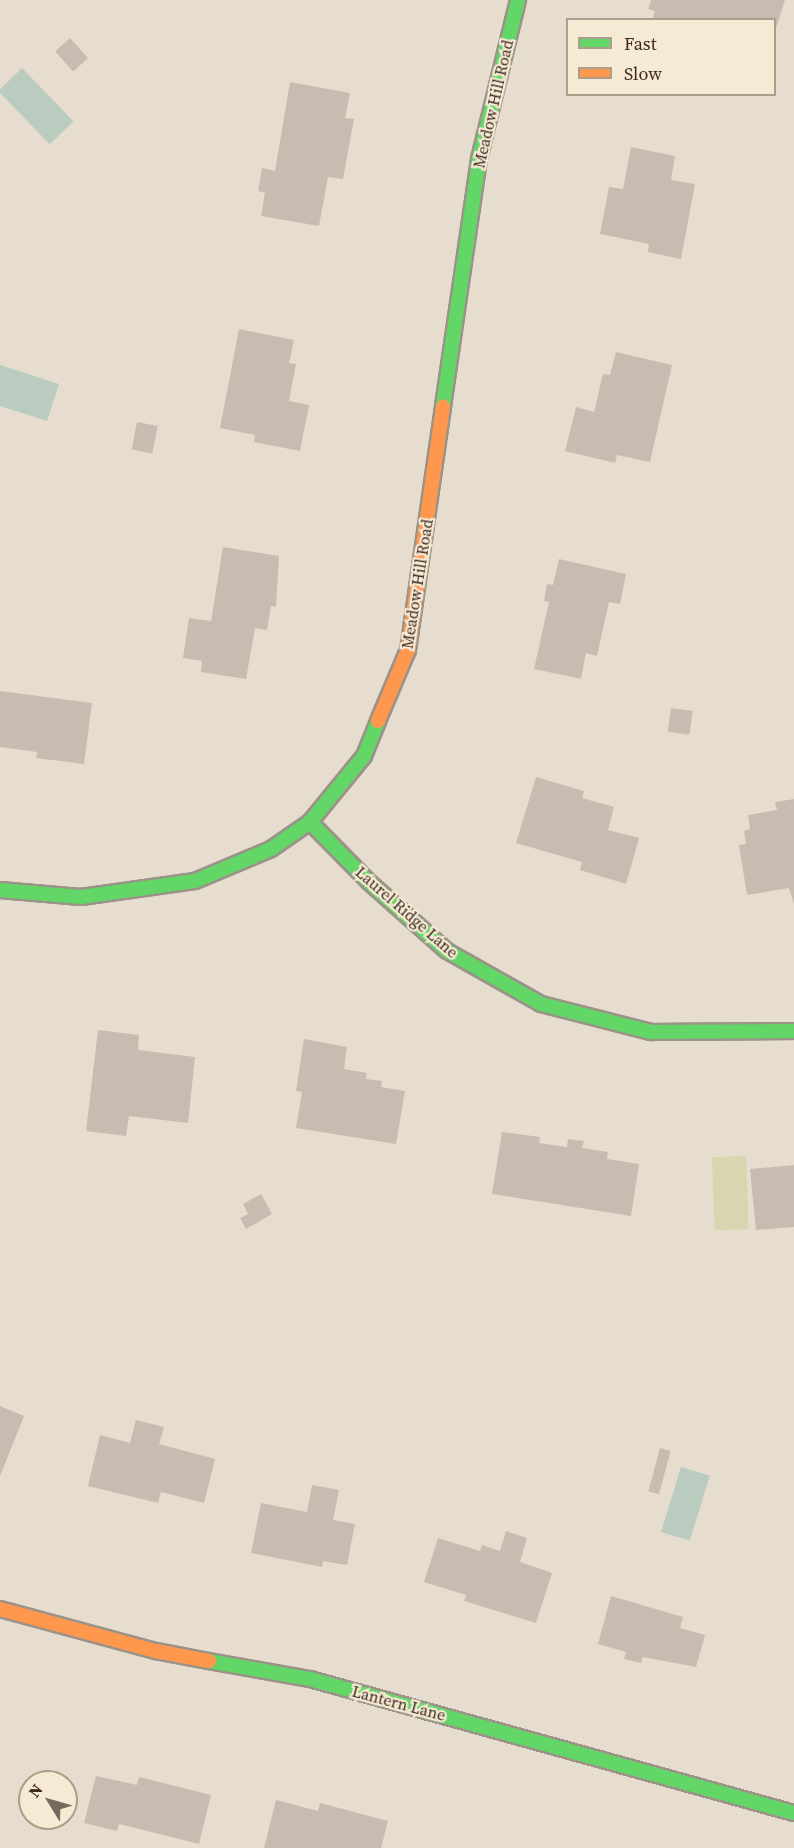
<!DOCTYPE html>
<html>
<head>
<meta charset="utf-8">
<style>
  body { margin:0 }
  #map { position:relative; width:794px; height:1848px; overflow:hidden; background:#e6ddcf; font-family:"Source Serif 4",serif }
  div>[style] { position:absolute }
  .green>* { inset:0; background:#d8d5b1; transform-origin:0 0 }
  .water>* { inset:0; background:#bacbbf; transform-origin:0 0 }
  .building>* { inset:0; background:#cabbb0; transform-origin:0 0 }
  .roads { filter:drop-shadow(2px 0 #9b9288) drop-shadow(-2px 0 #9b9288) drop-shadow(0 2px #9b9288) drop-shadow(0 -2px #9b9288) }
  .fast>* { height:14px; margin:-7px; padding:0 7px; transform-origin:7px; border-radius:7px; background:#63d668 }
  .slow>* { height:14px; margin:-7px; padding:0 7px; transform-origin:7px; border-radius:7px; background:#ff974d }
  span { translate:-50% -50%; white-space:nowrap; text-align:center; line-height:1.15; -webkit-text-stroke:4.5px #f7ead5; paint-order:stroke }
  .street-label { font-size:16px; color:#3b2a1f }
  .legend { position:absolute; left:566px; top:18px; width:210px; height:78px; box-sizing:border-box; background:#f7ead5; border:2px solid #ac9d8c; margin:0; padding:8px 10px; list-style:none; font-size:18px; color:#3b2a1f }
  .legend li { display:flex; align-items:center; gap:12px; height:30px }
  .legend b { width:30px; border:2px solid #ac9d8c }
  .north { position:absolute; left:18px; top:1770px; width:60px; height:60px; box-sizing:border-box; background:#f7ead5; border:2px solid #ac9d8c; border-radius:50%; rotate:307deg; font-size:16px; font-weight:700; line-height:24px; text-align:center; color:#3b2a1f }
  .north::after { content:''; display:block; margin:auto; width:21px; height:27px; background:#77695d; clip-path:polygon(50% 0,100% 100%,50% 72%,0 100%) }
</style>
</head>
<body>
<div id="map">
  <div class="green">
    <i style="left:746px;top:1156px;width:73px;height:34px;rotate:88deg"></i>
  </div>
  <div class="water">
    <i style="left:22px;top:68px;width:74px;height:33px;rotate:46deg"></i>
    <i style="clip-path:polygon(0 365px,59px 384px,47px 421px,0 406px)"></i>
    <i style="left:681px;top:1467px;width:30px;height:68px;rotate:17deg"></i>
  </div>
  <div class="building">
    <i style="clip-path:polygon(651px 0,785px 0,775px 31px,774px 20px,652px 20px,655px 11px,648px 9px)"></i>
    <i style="left:70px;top:38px;width:27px;height:20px;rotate:48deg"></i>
    <i style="clip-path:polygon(290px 82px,350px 93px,345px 118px,354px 119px,343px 179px,328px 177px,319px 226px,261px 216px,265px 193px,258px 191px,262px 168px,275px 171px)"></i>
    <i style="clip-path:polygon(631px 147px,675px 156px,671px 180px,695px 184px,681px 259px,648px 252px,649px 244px,600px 234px,609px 187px,623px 189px)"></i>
    <i style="clip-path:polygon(239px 329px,294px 340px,289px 363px,296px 364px,289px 401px,309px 405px,300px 451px,254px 442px,255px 435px,220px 428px)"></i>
    <i style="clip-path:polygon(616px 352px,672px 365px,650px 462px,617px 455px,615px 463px,565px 451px,576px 407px,594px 412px,603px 374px,610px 375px)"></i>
    <i style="left:137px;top:422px;width:21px;height:28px;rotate:11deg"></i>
    <i style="clip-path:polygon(223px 547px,279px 556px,276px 607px,271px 606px,267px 630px,255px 628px,246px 679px,201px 672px,202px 661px,183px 658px,189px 618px,211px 621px)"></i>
    <i style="clip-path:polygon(559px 559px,626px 574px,620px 604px,609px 602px,597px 656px,586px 653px,581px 679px,534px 669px,549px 602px,544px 601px,547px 584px,553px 585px)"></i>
    <i style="clip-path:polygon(0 691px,92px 703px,84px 764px,36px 758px,37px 752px,0 747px)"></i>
    <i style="left:671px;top:708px;width:22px;height:24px;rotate:8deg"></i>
    <i style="clip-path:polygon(536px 777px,584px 791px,582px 798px,614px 807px,608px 830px,639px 838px,626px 884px,580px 870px,582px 862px,516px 843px)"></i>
    <i style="clip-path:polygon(794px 799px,794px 904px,789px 888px,747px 895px,739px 845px,746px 844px,744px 831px,750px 829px,748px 815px,777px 810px,775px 802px)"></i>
    <i style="clip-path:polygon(98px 1030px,139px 1035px,138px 1050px,195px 1057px,188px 1123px,129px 1116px,126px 1136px,86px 1131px)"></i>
    <i style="clip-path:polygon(304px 1039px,347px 1047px,344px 1069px,367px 1073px,366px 1079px,382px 1081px,381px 1087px,405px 1091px,396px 1144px,296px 1128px,302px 1092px,296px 1091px)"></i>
    <i style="clip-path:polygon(502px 1132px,540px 1137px,539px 1143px,567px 1147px,568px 1139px,584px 1141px,582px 1148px,608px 1152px,607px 1159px,639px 1164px,631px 1216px,492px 1194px)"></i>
    <i style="clip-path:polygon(794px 1165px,794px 1227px,756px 1230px,750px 1169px)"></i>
    <i style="clip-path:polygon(261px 1194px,272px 1214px,246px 1229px,240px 1218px,248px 1214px,243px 1204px)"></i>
    <i style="clip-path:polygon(0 1406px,24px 1416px,0 1476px)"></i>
    <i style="clip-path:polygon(136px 1420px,164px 1427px,159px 1444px,215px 1459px,204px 1503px,161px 1492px,158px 1503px,88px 1486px,100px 1435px,130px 1443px)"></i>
    <i style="left:660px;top:1448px;width:11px;height:45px;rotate:15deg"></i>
    <i style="clip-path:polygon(312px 1485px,339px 1490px,333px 1520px,355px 1524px,347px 1565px,323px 1561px,322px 1567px,251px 1553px,261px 1503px,307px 1512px)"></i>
    <i style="clip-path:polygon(506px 1531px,527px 1538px,520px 1562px,552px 1573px,536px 1623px,464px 1601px,466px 1595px,424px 1582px,438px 1538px,480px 1551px,482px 1545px,500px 1551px)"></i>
    <i style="clip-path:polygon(611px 1596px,683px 1617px,680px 1628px,705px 1635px,696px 1667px,643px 1657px,641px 1663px,624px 1659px,626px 1652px,598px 1644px)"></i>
    <i style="clip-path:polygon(96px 1776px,137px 1785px,139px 1777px,211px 1795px,199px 1844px,119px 1824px,117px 1831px,84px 1823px)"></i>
    <i style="clip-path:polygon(276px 1800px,318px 1811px,320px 1803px,388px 1821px,381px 1848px,264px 1848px)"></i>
  </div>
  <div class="roads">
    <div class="fast">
      <i style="left:443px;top:406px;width:250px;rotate:-81.7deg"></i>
      <i style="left:479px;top:159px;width:164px;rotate:-76.2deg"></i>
      <i style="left:310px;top:822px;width:84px;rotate:45.5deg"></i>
      <i style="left:369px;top:882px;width:104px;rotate:41.5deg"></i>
      <i style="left:447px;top:951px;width:108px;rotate:29.4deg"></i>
      <i style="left:541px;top:1004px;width:114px;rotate:14.3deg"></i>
      <i style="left:651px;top:1032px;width:143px;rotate:-0.4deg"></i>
      <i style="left:0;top:890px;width:81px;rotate:4.9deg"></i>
      <i style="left:81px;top:897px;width:115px;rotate:-8deg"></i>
      <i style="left:195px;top:881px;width:82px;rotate:-22.8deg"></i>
      <i style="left:271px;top:849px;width:47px;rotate:-34.7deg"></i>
      <i style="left:310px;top:822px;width:85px;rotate:-50.7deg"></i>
      <i style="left:364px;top:756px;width:38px;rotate:-68deg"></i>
      <i style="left:209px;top:1661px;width:103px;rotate:10.1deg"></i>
      <i style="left:310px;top:1679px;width:502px;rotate:15.48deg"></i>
    </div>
    <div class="slow">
      <i style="left:378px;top:721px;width:77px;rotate:-67.1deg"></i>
      <i style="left:408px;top:650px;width:246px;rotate:-81.8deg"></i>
      <i style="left:0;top:1609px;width:162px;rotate:15.1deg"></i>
      <i style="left:156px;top:1651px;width:54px;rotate:10.7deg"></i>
    </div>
  </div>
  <div class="street-label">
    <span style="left:493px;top:104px;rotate:-77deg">Meadow Hill Road</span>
    <span style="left:417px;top:584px;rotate:-81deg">Meadow Hill Road</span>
    <span style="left:407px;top:912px;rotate:41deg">Laurel Ridge Lane</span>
    <span style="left:399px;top:1703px;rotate:15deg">Lantern Lane</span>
  </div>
  <ul class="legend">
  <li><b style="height:8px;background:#63d668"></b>Fast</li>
  <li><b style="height:8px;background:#ff974d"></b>Slow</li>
  </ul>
  <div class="north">N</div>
</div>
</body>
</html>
